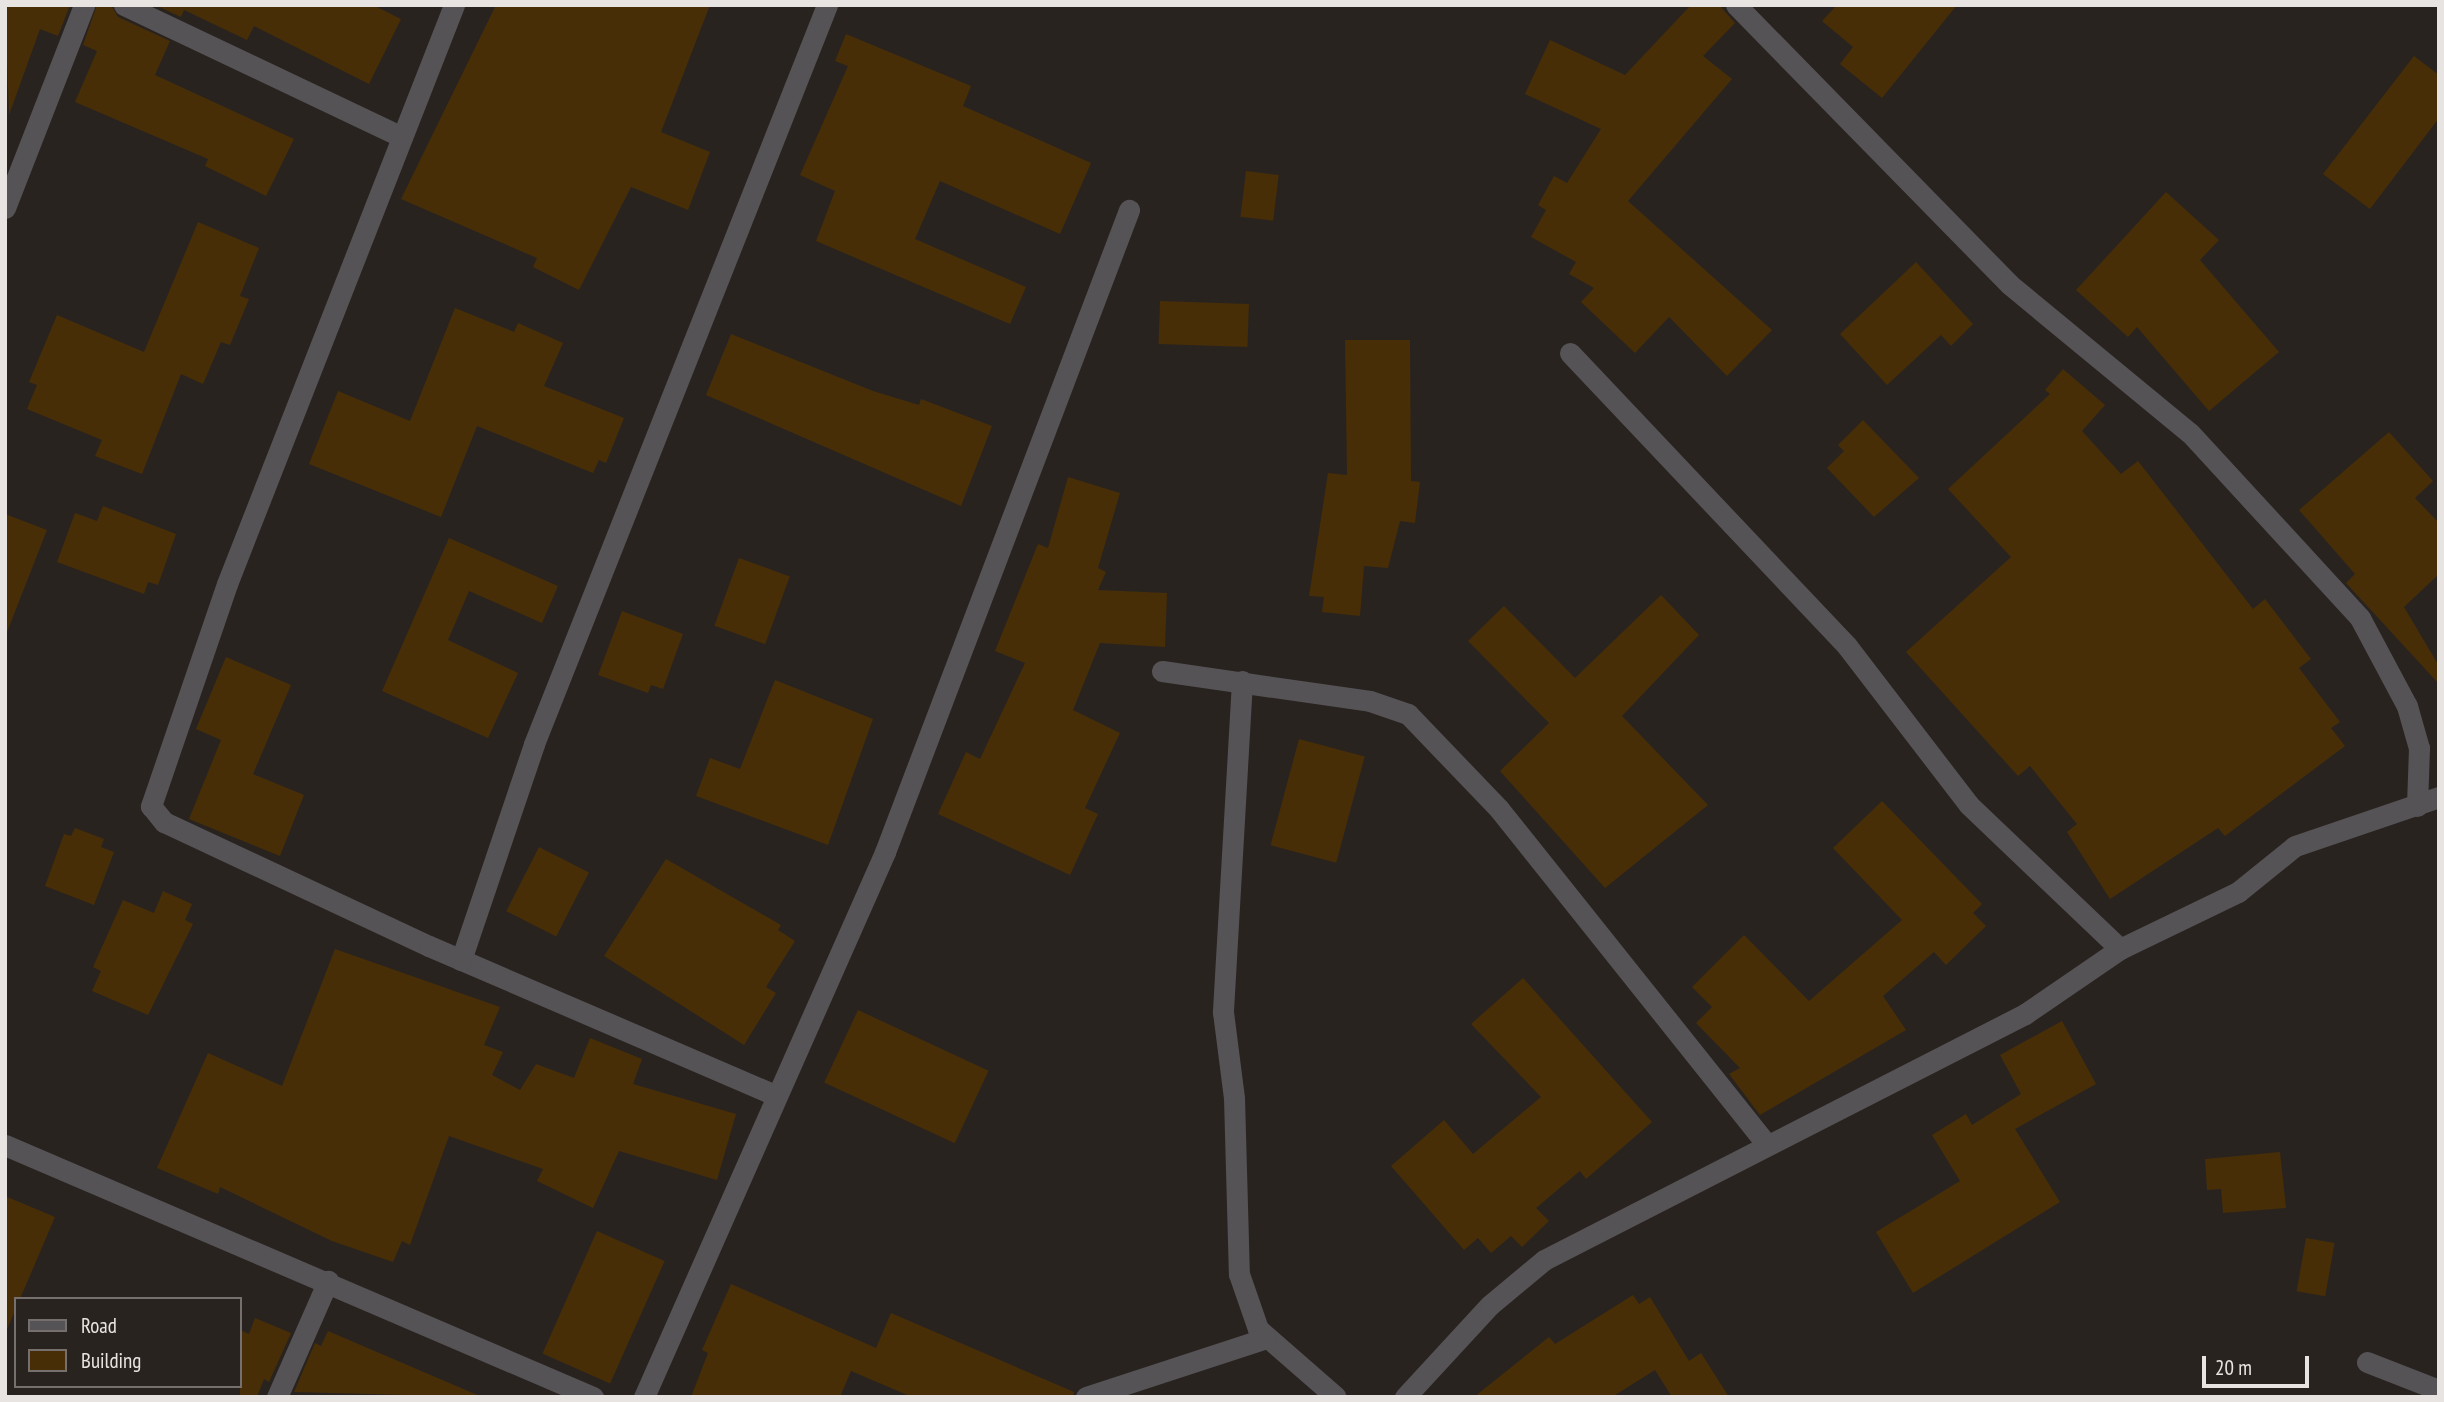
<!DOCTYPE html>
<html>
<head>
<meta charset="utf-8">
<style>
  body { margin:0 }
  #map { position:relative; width:2444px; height:1402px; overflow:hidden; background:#292320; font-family:"PT Sans Narrow",sans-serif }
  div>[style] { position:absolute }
  .building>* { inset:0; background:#472e07; transform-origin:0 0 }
  .minor>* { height:21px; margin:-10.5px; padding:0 10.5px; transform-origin:10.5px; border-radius:10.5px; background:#555356 }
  span { translate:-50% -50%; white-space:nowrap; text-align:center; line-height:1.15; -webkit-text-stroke:6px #292320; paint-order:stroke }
  .frame { position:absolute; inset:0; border:7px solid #e8e4e2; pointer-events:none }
  .legend { position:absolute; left:14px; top:1297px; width:228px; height:91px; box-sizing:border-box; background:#292320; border:2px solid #75706e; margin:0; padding:9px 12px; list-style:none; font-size:21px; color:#e8e4e2 }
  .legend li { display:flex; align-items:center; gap:14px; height:35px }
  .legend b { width:35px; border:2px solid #75706e }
  .scale { position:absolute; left:2202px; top:1356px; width:107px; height:32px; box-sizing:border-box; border:4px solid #e8e4e2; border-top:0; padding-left:9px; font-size:21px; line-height:24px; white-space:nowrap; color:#e8e4e2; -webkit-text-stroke:5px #292320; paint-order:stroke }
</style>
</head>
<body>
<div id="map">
  <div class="building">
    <i style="clip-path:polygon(5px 5px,70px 5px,58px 36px,40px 29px,9px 115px)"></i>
    <i style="clip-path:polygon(97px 5px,111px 5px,118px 17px,170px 41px,155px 75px,294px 139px,266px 196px,205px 166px,208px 159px,75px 102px,97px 51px,83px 45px)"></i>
    <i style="clip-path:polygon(155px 5px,373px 5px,401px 19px,369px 84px,254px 26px,247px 40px,184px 10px,181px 17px)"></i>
    <i style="clip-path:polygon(496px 5px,710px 5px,661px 132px,710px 152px,688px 210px,631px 187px,579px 290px,533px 267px,537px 258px,401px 199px)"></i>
    <i style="clip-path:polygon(1691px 5px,1719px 5px,1735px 23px,1703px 56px,1732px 79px,1628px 201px,1772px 330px,1727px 376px,1669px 317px,1635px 353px,1581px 302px,1594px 288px,1569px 274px,1576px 262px,1531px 237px,1546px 210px,1538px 205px,1554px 176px,1567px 183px,1601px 129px,1525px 94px,1550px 40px,1625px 75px)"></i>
    <i style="clip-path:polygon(1837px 5px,1957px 5px,1882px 98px,1840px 64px,1853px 47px,1822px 21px)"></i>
    <i style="clip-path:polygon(846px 34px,971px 86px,963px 106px,1091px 163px,1060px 234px,940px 181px,915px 239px,1026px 287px,1010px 324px,816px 241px,835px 191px,800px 175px,848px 66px,835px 61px)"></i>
    <i style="clip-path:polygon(2414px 56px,2439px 75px,2439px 118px,2370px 209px,2323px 174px)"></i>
    <i style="left:1246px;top:171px;width:33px;height:46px;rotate:7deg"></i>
    <i style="clip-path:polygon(2166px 192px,2219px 240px,2200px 260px,2279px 352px,2209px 411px,2137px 327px,2128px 337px,2076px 290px)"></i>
    <i style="clip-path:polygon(198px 222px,259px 248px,240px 296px,249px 299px,230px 345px,221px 342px,203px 384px,181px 374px,142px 474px,95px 456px,102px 440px,27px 409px,37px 385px,29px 382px,57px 315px,144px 352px)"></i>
    <i style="clip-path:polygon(1916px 262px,1973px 324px,1951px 346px,1941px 335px,1887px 385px,1840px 334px)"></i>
    <i style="left:1160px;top:301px;width:89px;height:43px;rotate:2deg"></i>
    <i style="clip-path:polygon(455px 308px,514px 332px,518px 323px,563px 343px,544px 386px,624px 418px,606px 463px,599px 460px,593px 473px,477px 426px,441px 517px,309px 464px,338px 391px,410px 421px)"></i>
    <i style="clip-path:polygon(731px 334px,873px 391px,919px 405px,921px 399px,992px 426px,961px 506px,706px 395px)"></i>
    <i style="clip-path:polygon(1345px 340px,1410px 340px,1411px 481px,1420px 482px,1415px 523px,1400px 521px,1388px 568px,1364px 566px,1360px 616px,1322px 612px,1324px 597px,1309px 596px,1328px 473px,1347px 475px)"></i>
    <i style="clip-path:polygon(2063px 369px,2105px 405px,2082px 431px,2121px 474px,2138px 461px,2253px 609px,2265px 599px,2311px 659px,2299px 668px,2340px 722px,2331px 728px,2345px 746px,2225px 836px,2218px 828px,2110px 899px,2067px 832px,2077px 824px,2030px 766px,2018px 776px,1906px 652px,2011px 557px,1948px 489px,2050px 394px,2045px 390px)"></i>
    <i style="clip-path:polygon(1863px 420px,1919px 478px,1874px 517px,1827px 468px,1844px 451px,1838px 445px)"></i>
    <i style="clip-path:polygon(2389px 432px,2433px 481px,2415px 498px,2439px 523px,2439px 574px,2404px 607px,2439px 666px,2439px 684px,2346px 583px,2355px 574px,2299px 510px)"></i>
    <i style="clip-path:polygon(1068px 477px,1120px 493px,1098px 568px,1106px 572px,1098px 590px,1167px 593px,1165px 647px,1100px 643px,1073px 710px,1120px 733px,1085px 808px,1098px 814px,1070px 875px,938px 814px,966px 752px,980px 759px,1025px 663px,995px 651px,1038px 544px,1048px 548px)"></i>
    <i style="clip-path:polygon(103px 506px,176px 534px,158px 585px,148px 582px,144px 594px,57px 562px,75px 513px,97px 521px)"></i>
    <i style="clip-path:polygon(5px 514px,47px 530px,7px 632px,5px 632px)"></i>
    <i style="clip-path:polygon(449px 538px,558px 586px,542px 623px,469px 591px,448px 640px,518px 673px,488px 738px,382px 691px)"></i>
    <i style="left:739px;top:558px;width:54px;height:72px;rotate:20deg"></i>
    <i style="clip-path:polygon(1661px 595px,1699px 635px,1622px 716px,1708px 805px,1605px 888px,1500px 771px,1549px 723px,1468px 641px,1504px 606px,1575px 678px)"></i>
    <i style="clip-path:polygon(622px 611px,683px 634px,663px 689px,651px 685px,648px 693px,598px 675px)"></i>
    <i style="clip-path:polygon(226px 657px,291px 685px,253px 774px,304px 795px,280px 856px,189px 819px,221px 740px,196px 729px)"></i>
    <i style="clip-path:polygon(775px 680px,873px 719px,828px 845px,696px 796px,710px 758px,740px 769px)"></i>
    <i style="left:1299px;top:739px;width:68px;height:110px;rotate:15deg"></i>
    <i style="clip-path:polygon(1882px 801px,1982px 904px,1973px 913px,1986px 926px,1946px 965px,1934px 952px,1883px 996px,1906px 1030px,1760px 1115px,1729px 1074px,1740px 1068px,1696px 1023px,1712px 1007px,1692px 987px,1744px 935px,1809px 1001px,1902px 920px,1833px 848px)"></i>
    <i style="clip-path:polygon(75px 828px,104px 839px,101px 847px,114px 852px,94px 905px,45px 886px,64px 834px,71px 836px)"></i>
    <i style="left:539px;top:847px;width:56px;height:72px;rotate:27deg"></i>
    <i style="clip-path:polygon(666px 859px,781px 925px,778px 930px,795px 941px,766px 987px,776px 993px,744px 1045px,604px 956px)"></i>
    <i style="clip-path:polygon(163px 891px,192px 904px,185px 920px,193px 924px,148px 1015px,92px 991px,101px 971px,93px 967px,123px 900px,154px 913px)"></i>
    <i style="clip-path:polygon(335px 949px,500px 1007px,484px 1045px,503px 1052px,492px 1075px,520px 1090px,536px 1064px,574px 1078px,590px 1038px,642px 1059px,633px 1084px,736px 1114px,717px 1180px,619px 1151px,593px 1208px,537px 1181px,543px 1169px,449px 1136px,410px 1245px,402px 1241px,393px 1262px,332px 1241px,220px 1187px,218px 1194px,157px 1168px,208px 1053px,282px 1086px)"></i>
    <i style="clip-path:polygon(1523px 978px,1652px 1122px,1586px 1179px,1580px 1171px,1536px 1208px,1549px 1221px,1522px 1247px,1511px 1236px,1491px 1253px,1478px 1238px,1464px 1250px,1391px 1166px,1444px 1120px,1473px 1154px,1541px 1097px,1471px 1024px)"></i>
    <i style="left:858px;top:1010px;width:144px;height:80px;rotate:25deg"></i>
    <i style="clip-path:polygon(2062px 1021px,2096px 1084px,2015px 1129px,2060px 1202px,1913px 1293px,1876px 1232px,1960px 1181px,1932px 1135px,1966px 1114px,1972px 1125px,2021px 1094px,2000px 1055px)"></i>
    <i style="clip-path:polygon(2280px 1152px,2286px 1208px,2223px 1213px,2221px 1189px,2207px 1190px,2205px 1159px)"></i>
    <i style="clip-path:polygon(5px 1196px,55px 1217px,5px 1334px)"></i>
    <i style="left:597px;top:1231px;width:74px;height:134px;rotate:24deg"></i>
    <i style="left:2306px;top:1238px;width:29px;height:54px;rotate:10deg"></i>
    <i style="clip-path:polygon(731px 1284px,876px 1348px,891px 1313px,1074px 1392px,1073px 1397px,912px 1397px,851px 1371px,840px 1397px,691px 1397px,708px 1353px,702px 1350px)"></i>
    <i style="clip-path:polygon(1633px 1295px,1639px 1304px,1650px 1297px,1689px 1361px,1701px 1353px,1729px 1397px,1672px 1397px,1655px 1370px,1612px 1397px,1474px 1397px,1549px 1337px,1555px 1344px)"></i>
    <i style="clip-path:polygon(255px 1318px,291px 1333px,269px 1382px,264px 1379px,257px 1397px,240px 1397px,240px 1330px,249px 1334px)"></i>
    <i style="clip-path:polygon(328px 1331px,482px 1397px,294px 1392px,315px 1343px,321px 1346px)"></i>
  </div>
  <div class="minor">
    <i style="left:124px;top:5px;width:306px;rotate:25.4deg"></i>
    <i style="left:454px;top:5px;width:622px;rotate:111.41deg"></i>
    <i style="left:227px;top:584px;width:235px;rotate:108.9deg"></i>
    <i style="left:151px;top:806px;width:21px;rotate:51deg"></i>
    <i style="left:164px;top:822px;width:293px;rotate:25.1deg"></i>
    <i style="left:429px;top:946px;width:374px;rotate:23.3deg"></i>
    <i style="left:1736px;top:5px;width:390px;rotate:45.6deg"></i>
    <i style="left:2009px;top:284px;width:234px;rotate:39.5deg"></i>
    <i style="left:2190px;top:433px;width:251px;rotate:47.4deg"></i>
    <i style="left:2360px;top:618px;width:100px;rotate:61.9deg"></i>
    <i style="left:2407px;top:706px;width:44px;rotate:74.1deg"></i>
    <i style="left:2419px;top:748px;width:58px;rotate:92deg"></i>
    <i style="left:5px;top:208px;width:218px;rotate:-68.7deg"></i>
    <i style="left:1570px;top:353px;width:403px;rotate:46.6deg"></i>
    <i style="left:1847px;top:646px;width:200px;rotate:52.5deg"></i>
    <i style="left:1969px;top:805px;width:209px;rotate:43.6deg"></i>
    <i style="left:1162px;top:671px;width:210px;rotate:8.2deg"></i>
    <i style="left:1370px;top:701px;width:40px;rotate:18.9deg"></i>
    <i style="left:1408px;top:714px;width:132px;rotate:46.2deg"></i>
    <i style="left:1499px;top:809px;width:426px;rotate:51.4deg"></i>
    <i style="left:1242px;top:681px;width:332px;rotate:93.3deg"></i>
    <i style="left:1223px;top:1012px;width:87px;rotate:82.7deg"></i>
    <i style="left:1234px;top:1098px;width:176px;rotate:88.4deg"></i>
    <i style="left:1239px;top:1274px;width:58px;rotate:70.9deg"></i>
    <i style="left:1258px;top:1329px;width:103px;rotate:41.1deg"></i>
    <i style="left:461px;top:960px;width:228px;rotate:-71.3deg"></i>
    <i style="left:534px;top:744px;width:795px;rotate:-68.37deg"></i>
    <i style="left:5px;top:1145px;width:640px;rotate:23.2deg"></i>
    <i style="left:2367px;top:1362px;width:77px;rotate:21.3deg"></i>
    <i style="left:277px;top:1397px;width:127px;rotate:-66.3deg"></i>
    <i style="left:644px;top:1397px;width:596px;rotate:-66.14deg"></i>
    <i style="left:885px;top:852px;width:687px;rotate:-69.19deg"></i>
    <i style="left:1086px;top:1397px;width:189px;rotate:-18.1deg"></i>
    <i style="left:1405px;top:1397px;width:125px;rotate:-47.3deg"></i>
    <i style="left:1490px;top:1305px;width:70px;rotate:-39.8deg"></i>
    <i style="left:1544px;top:1260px;width:540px;rotate:-27.09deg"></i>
    <i style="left:2025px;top:1014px;width:115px;rotate:-34.4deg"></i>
    <i style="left:2120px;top:949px;width:131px;rotate:-25.8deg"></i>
    <i style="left:2238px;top:892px;width:73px;rotate:-38.9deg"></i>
    <i style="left:2295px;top:846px;width:152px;rotate:-18.8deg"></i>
  </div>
  <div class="frame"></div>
  <ul class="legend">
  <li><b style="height:9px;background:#555356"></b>Road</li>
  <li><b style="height:19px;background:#472e07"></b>Building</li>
  </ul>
  <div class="scale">20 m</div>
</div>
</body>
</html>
